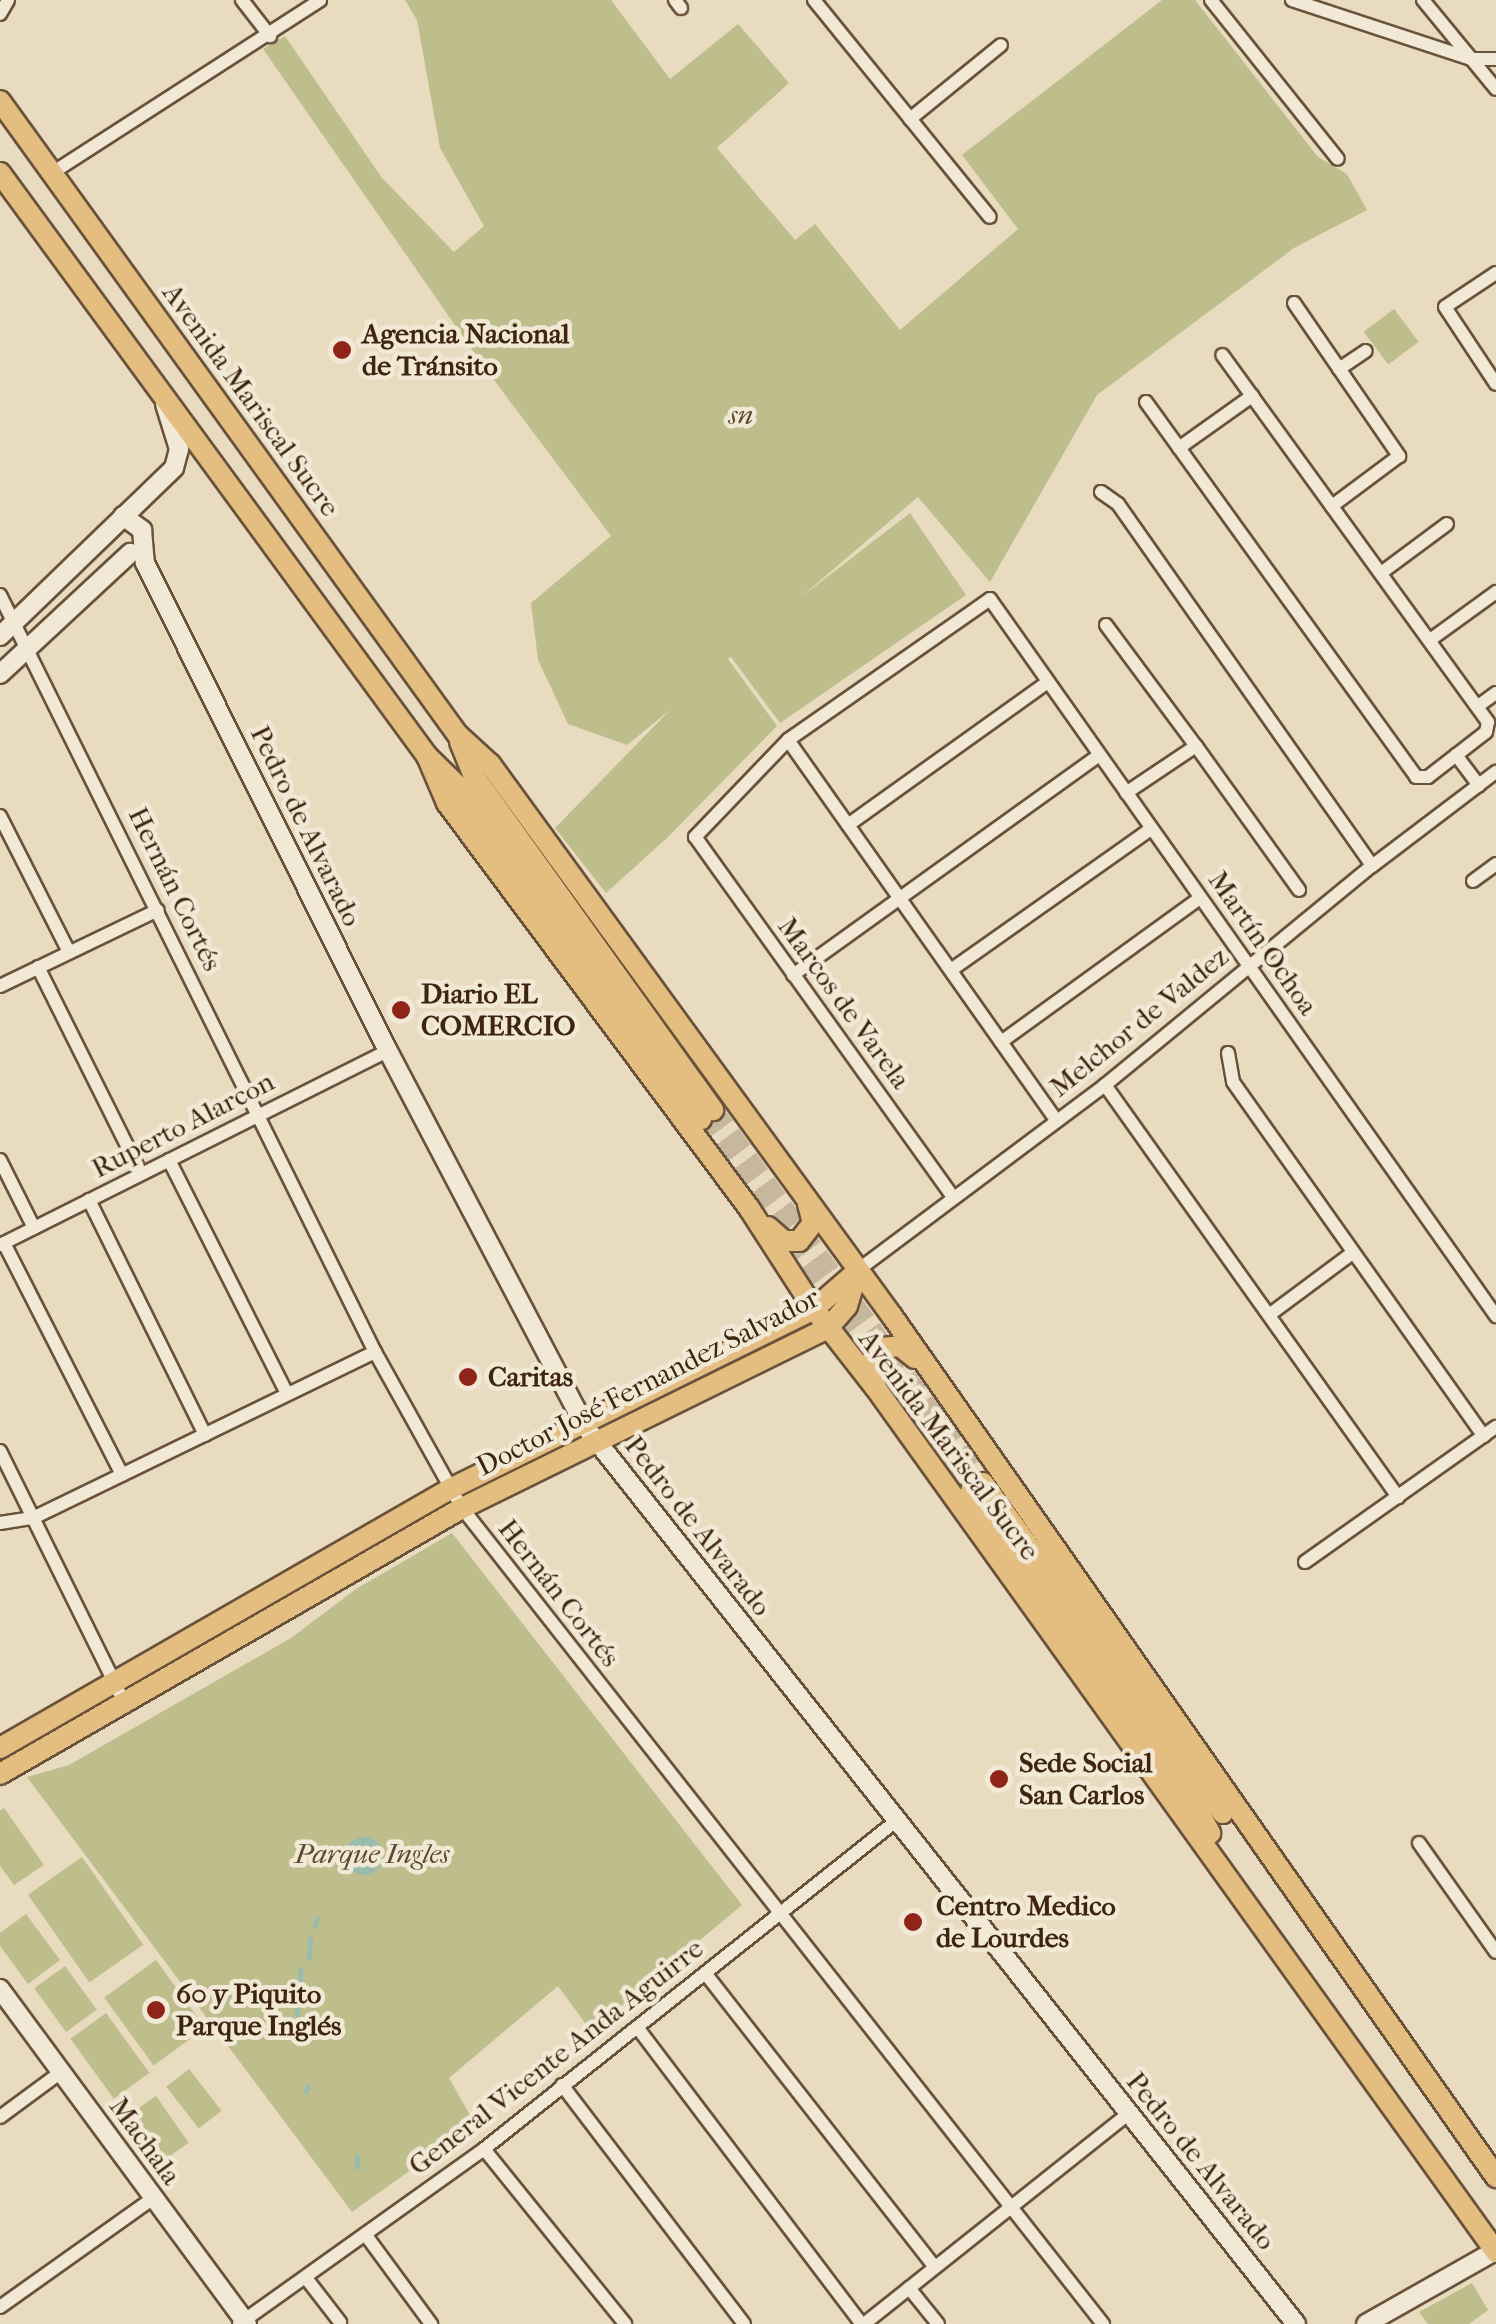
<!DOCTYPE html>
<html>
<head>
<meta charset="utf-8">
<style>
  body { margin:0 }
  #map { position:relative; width:1496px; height:2324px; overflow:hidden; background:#e9dbc0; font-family:"IM FELL French Canon",serif }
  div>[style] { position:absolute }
  .green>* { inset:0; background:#bebe8d; transform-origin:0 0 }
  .water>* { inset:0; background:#99bcac }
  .round { border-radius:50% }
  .stream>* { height:5px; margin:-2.5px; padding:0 2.5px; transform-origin:2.5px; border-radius:2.5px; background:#99bcac }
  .primary-tunnel>* { height:20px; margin-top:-10px; transform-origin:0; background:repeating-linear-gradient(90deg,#c7b79c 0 20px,transparent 0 30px) }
  .roads { filter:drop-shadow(2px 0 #69523a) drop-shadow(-2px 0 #69523a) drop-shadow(0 2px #69523a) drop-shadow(0 -2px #69523a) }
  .minor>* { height:12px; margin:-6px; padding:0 6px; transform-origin:6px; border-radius:6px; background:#f1e8d6 }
  .secondary>* { height:18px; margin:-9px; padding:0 9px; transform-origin:9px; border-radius:9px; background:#f1e8d6 }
  .primary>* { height:20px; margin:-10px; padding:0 10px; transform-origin:10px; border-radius:10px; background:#e4be80 }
  .dots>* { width:28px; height:28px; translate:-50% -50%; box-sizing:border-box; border:5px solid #f1e8d6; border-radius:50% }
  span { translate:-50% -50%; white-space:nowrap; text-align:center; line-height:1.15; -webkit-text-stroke:9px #f1e8d6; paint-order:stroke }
  .poi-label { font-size:28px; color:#3e250e; font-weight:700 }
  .left { translate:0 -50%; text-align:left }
  .street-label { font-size:28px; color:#3e250e }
  .park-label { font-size:28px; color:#5e4b2e; font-style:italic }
</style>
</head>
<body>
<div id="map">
  <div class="green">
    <i style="clip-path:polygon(405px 0,611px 0,670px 79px,738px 24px,789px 83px,717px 148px,795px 240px,815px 224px,900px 330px,1018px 229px,962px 155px,1162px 0,1195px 0,1318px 157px,1347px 174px,1367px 210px,1294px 248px,1097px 395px,990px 582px,918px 497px,801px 597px,910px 513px,966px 595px,780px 723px,731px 657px,728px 659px,777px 726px,668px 837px,606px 893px,555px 828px,670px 710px,627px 745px,568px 724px,538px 660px,531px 603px,611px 536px,482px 364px,263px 49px,285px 36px,382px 178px,454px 252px,484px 226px,440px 148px,417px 20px)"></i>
    <i style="left:1394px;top:309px;width:41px;height:38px;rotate:53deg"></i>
    <i style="clip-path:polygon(452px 1533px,742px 1905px,591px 2031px,558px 1986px,449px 2078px,475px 2124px,352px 2212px,27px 1777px,69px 1765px,291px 1638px,356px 1589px)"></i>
    <i style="clip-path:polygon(4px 1808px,44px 1865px,14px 1885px,0 1866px,0 1811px)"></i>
    <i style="left:82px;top:1857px;width:107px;height:66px;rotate:55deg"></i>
    <i style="clip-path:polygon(26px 1914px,60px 1960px,28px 1984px,0 1946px,0 1933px)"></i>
    <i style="left:156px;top:1960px;width:84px;height:64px;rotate:54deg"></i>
    <i style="left:65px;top:1966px;width:54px;height:38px;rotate:54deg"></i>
    <i style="left:106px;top:2013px;width:74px;height:44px;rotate:54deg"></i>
    <i style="left:189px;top:2069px;width:53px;height:29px;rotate:52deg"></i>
    <i style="left:156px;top:2096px;width:57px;height:28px;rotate:55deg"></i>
    <i style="clip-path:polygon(1472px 2283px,1488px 2310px,1469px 2324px,1428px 2324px,1419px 2312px)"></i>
  </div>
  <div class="water">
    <i class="round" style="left:345px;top:1837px;width:38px;height:38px"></i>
  </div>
  <div class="stream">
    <i style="left:315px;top:1926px;width:8px;rotate:-76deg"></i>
    <i style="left:309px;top:1958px;width:19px;rotate:-87deg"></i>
    <i style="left:300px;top:1981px;width:12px;rotate:-90deg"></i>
    <i style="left:294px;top:2001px;width:22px;rotate:74deg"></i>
    <i style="left:306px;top:2092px;width:6px;rotate:-72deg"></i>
    <i style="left:357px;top:2156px;width:11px;rotate:90deg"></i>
  </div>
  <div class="primary-tunnel">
    <i style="left:713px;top:1110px;width:460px;rotate:54.1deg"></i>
    <i style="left:701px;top:1119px;width:460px;rotate:54deg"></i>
  </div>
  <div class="roads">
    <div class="minor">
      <i style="left:242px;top:0;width:46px;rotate:52.1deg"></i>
      <i style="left:675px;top:0;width:10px;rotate:53deg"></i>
      <i style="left:814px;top:0;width:279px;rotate:51deg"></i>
      <i style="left:1211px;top:0;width:203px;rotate:51.4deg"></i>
      <i style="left:1292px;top:0;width:188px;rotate:18.2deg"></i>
      <i style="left:1471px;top:59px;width:25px"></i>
      <i style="left:1423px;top:0;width:115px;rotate:50.6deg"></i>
      <i style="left:0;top:14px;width:16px;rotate:-60deg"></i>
      <i style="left:910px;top:119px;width:117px;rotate:-39.1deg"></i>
      <i style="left:52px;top:173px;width:319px;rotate:-32.8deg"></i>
      <i style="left:1496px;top:273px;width:61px;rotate:146.3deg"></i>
      <i style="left:1445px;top:307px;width:92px;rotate:56.5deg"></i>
      <i style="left:1294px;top:303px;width:186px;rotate:55.5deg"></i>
      <i style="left:1399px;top:456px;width:84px;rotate:143.3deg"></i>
      <i style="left:1339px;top:369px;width:32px;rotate:-34deg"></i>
      <i style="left:1146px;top:402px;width:462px;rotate:54.2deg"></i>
      <i style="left:1416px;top:777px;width:12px"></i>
      <i style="left:1428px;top:777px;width:73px;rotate:-37.8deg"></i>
      <i style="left:1486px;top:732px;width:10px;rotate:-79deg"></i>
      <i style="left:1488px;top:722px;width:453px;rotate:-125.9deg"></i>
      <i style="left:1179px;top:448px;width:90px;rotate:-35.5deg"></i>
      <i style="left:1101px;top:492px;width:21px;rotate:35deg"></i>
      <i style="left:1118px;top:504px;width:442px;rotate:54.9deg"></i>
      <i style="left:1381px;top:573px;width:82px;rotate:-36.6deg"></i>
      <i style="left:0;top:595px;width:845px;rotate:63.65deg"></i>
      <i style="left:375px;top:1352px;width:179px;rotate:60.9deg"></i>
      <i style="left:462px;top:1508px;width:1038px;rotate:51.85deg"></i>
      <i style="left:1106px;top:625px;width:151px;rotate:53.4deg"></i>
      <i style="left:1196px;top:746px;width:84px;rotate:146.1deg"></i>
      <i style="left:1430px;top:640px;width:82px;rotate:-36deg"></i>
      <i style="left:1478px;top:706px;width:22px;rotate:-36deg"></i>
      <i style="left:788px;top:740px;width:466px;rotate:54.8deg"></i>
      <i style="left:1196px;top:746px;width:177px;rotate:54.4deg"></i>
      <i style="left:1456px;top:755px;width:38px;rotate:53deg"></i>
      <i style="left:0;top:816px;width:153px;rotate:63.1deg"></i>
      <i style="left:848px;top:825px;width:246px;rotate:-35.6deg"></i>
      <i style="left:1473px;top:881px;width:29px;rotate:-36deg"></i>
      <i style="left:38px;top:967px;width:231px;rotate:63.5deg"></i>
      <i style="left:951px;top:970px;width:245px;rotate:-35.2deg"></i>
      <i style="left:793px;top:975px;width:377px;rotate:-35.7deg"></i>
      <i style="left:0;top:986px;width:175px;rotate:-25.7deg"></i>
      <i style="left:1001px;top:1042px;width:246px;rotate:-35.9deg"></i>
      <i style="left:1228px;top:1053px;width:29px;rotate:80deg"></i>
      <i style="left:1233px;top:1082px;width:434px;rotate:54.7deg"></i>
      <i style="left:1105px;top:1085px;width:506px;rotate:54.58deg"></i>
      <i style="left:0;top:1160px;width:76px;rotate:63.4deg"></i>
      <i style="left:169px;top:1160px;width:262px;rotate:63.2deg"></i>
      <i style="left:953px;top:1197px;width:443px;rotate:-125.6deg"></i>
      <i style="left:695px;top:837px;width:134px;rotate:-46.2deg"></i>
      <i style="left:788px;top:740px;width:246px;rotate:-34.9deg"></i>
      <i style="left:990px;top:599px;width:878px;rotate:54.79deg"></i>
      <i style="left:89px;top:1200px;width:262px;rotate:63.7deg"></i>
      <i style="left:4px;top:1243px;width:260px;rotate:63deg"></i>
      <i style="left:0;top:1245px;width:434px;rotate:-26.6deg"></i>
      <i style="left:858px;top:1270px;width:309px;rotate:-36.8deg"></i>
      <i style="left:1105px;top:1085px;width:345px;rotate:-39.4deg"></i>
      <i style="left:1372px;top:866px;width:156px;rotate:-37.2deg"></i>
      <i style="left:1269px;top:1315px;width:102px;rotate:-36.6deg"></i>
      <i style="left:0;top:1451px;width:280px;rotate:63.7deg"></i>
      <i style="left:0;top:1523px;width:33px;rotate:-9deg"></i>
      <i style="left:33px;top:1518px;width:380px;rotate:-25.9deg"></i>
      <i style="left:1305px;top:1562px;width:234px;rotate:-35.3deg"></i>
      <i style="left:1419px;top:1843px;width:133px;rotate:54.8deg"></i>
      <i style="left:705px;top:1973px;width:373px;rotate:52deg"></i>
      <i style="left:637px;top:2027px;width:373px;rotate:52.9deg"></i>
      <i style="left:562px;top:2085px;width:300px;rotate:52.7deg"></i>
      <i style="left:0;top:2117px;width:76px;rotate:-36.4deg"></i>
      <i style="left:484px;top:2149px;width:225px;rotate:51.1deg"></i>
      <i style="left:365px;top:2234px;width:112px;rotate:53.7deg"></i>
      <i style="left:306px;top:2278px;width:56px;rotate:52.3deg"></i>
      <i style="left:909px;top:2288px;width:46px;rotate:51.1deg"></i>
      <i style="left:0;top:2307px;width:186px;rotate:-35.4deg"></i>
      <i style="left:239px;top:2324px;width:301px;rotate:-35.5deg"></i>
      <i style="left:484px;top:2149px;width:527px;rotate:-38.52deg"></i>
      <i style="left:864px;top:2324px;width:337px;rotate:-38.5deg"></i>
    </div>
    <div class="secondary">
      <i style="left:123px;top:516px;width:24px;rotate:36deg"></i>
      <i style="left:142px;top:530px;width:33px;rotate:85deg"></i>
      <i style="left:145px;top:563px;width:545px;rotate:63.53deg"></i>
      <i style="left:388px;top:1051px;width:422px;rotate:62.3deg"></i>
      <i style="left:584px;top:1425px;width:1147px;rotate:51.62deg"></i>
      <i style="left:0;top:636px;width:242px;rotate:-44deg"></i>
      <i style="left:174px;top:468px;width:20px;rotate:-75deg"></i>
      <i style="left:179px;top:449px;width:47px;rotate:-107.3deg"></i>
      <i style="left:0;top:674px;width:178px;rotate:-42.9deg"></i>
      <i style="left:0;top:1989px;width:416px;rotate:53.6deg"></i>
      <i style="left:1366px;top:2324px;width:148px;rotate:-29.5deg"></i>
    </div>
    <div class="primary">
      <i style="left:0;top:101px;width:781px;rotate:54.17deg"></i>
      <i style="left:457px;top:734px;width:45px;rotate:42.3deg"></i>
      <i style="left:490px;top:764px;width:683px;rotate:53.94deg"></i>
      <i style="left:892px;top:1316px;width:1052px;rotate:54.95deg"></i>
      <i style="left:0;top:173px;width:723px;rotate:53.78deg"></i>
      <i style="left:427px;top:756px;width:45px;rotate:44.1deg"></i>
      <i style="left:459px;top:787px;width:411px;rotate:53.9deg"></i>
      <i style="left:460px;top:742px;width:37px;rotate:68deg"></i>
      <i style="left:474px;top:776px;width:411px;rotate:54.4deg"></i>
      <i style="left:427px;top:756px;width:51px;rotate:66.9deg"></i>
      <i style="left:447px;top:803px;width:505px;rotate:53.29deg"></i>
      <i style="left:749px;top:1208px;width:120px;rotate:57.2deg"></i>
      <i style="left:814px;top:1309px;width:99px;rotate:52deg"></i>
      <i style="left:875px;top:1387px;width:1065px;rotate:54.32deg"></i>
      <i style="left:768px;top:1227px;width:21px;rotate:41deg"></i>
      <i style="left:784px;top:1241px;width:15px"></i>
      <i style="left:799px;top:1241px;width:23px;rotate:-52deg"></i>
      <i style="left:813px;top:1223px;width:20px;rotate:-105deg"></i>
      <i style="left:875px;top:1385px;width:23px;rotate:-100deg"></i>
      <i style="left:871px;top:1362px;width:18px;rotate:-52deg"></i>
      <i style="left:882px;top:1348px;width:18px;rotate:-6deg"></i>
      <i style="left:900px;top:1346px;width:19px;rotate:39deg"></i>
      <i style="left:983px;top:1483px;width:408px;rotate:54deg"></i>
      <i style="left:971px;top:1491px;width:380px;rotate:54.4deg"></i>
      <i style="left:1192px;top:1800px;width:38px;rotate:61deg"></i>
      <i style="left:0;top:1748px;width:519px;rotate:-29.92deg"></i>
      <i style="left:450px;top:1489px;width:406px;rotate:-26.3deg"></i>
      <i style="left:814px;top:1309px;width:52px;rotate:-41.1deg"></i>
      <i style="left:0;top:1774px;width:533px;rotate:-29.93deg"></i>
      <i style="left:462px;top:1508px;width:408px;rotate:-26.2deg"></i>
      <i style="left:828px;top:1328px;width:29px;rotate:-49deg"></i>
      <i style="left:847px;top:1306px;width:38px;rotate:-73deg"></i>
    </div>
  </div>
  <div class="dots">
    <i style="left:342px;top:350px;background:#8f2418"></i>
    <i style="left:401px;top:1010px;background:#8f2418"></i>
    <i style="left:468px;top:1377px;background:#8f2418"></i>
    <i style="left:999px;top:1779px;background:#8f2418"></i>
    <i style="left:913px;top:1922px;background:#8f2418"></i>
    <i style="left:156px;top:2010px;background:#8f2418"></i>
  </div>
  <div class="poi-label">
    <span class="left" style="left:362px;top:350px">Agencia Nacional<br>de Tránsito</span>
    <span class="left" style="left:421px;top:1010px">Diario EL<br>COMERCIO</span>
    <span class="left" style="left:488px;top:1377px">Caritas</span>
    <span class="left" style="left:1019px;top:1779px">Sede Social<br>San Carlos</span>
    <span class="left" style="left:936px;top:1922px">Centro Medico<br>de Lourdes</span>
    <span class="left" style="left:176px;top:2010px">60 y Piquito<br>Parque Inglés</span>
  </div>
  <div class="street-label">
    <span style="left:251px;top:400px;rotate:54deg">Avenida Mariscal Sucre</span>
    <span style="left:306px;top:826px;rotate:64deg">Pedro de Alvarado</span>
    <span style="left:175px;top:889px;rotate:64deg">Hernán Cortés</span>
    <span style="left:1263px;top:943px;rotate:55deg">Martín Ochoa</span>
    <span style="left:844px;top:1003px;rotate:54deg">Marcos de Varela</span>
    <span style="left:1139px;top:1022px;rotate:-39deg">Melchor de Valdez</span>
    <span style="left:183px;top:1125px;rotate:-27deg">Ruperto Alarcon</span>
    <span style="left:648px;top:1382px;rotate:-27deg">Doctor José Fernandez Salvador</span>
    <span style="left:949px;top:1445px;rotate:53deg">Avenida Mariscal Sucre</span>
    <span style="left:698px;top:1526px;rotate:52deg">Pedro de Alvarado</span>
    <span style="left:559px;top:1593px;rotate:52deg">Hernán Cortés</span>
    <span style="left:556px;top:2057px;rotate:-38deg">General Vicente Anda Aguirre</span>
    <span style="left:145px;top:2141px;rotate:54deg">Machala</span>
    <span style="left:1201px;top:2161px;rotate:51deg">Pedro de Alvarado</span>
  </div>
  <div class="park-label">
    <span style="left:741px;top:415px">sn</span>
    <span style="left:372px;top:1854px">Parque Ingles</span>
  </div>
</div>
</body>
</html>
